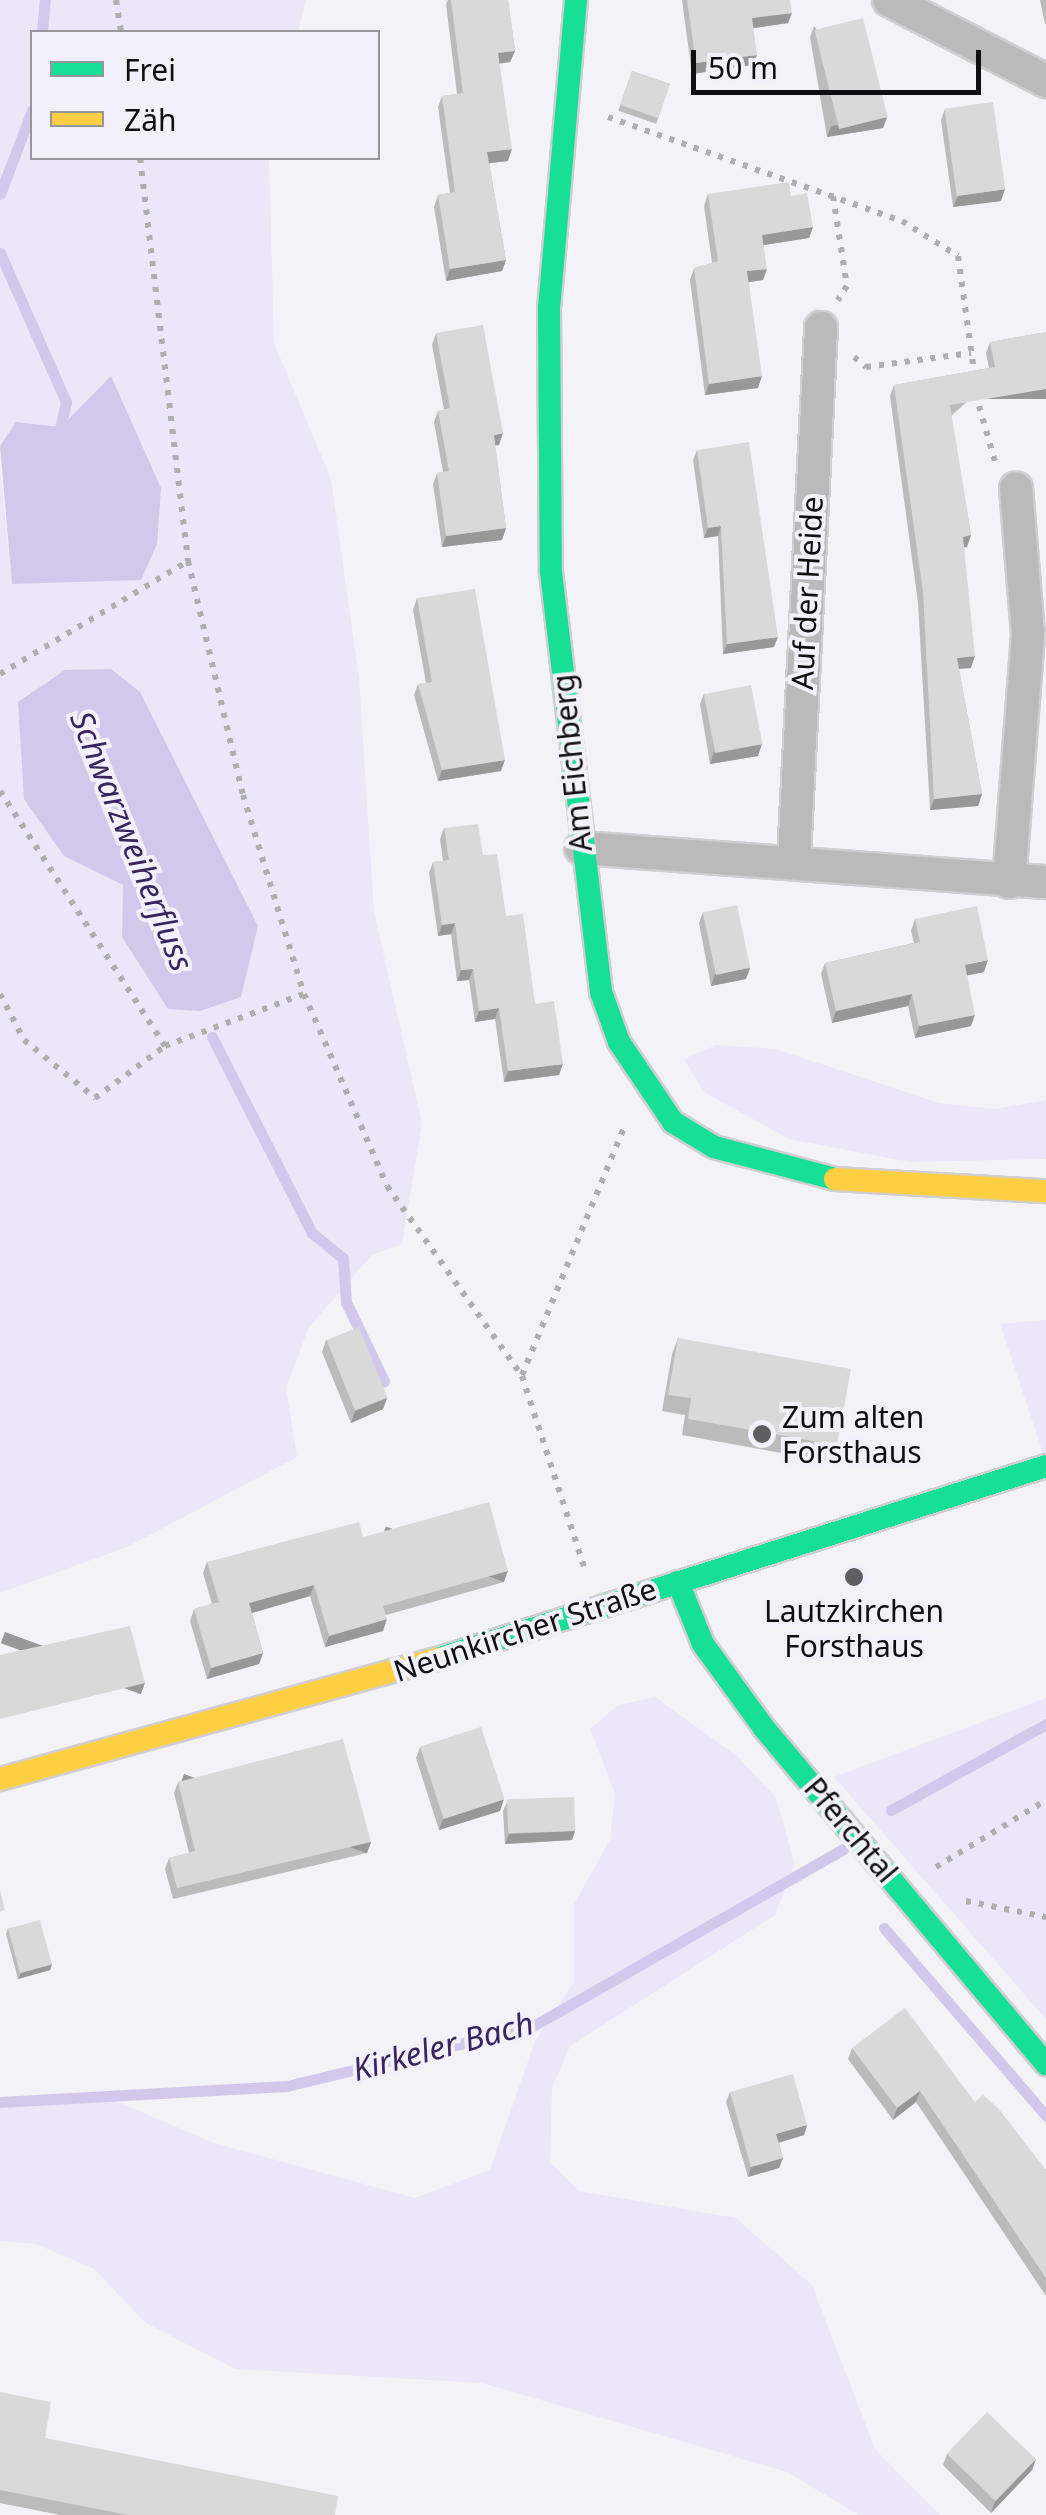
<!DOCTYPE html>
<html>
<head>
<meta charset="utf-8">
<style>
  body { margin:0 }
  #map { position:relative; width:1046px; height:2515px; overflow:hidden; background:#f3f2f6; font-family:"Noto Sans",sans-serif }
  div>[style] { position:absolute }
  .green>* { inset:0; background:#ebe7f8 }
  .water>* { inset:0; background:#d1c8ec }
  .stream>* { height:11px; margin:-5.5px; padding:0 5.5px; transform-origin:5.5px; border-radius:5.5px; background:#d1c8ec }
  .path>* { height:6px; margin-top:-3px; transform-origin:0; background:repeating-linear-gradient(90deg,#afaeb0 0 5px,transparent 0 13px) }
  .roads { filter:drop-shadow(2px 0 #cfced1) drop-shadow(-2px 0 #cfced1) drop-shadow(0 2px #cfced1) drop-shadow(0 -2px #cfced1) }
  .street>* { height:32px; margin:-16px; padding:0 16px; transform-origin:16px; border-radius:16px; background:#bababb }
  .fast>* { height:22px; margin:-11px; padding:0 11px; transform-origin:11px; border-radius:11px; background:#16e098 }
  .slow>* { height:22px; margin:-11px; padding:0 11px; transform-origin:11px; border-radius:11px; background:#ffcf43 }
  .wall>* { inset:0; background:#bbb; transform-origin:0 0 }
  .shaded-wall>* { inset:0; background:#999899; transform-origin:0 0 }
  .building>* { inset:0; background:#dad9da; transform-origin:0 0 }
  .dots>* { width:28px; height:28px; translate:-50% -50%; box-sizing:border-box; border:5px solid #f2f0f8; border-radius:50% }
  span { translate:-50% -50%; white-space:nowrap; text-align:center; line-height:1.15; -webkit-text-stroke:8px #f2f0f8; paint-order:stroke }
  .street-label { font-size:30px; color:#0f0e11 }
  .poi-label { font-size:30px; color:#0f0e11 }
  .left { translate:0 -50%; text-align:left }
  .water-label { font-size:32px; color:#38245e; font-style:italic }
  .legend { position:absolute; left:30px; top:30px; width:350px; height:130px; box-sizing:border-box; background:#f2f0f8; border:2px solid #97969c; margin:0; padding:12px 18px; list-style:none; font-size:30px; color:#0f0e11 }
  .legend li { display:flex; align-items:center; gap:20px; height:50px }
  .legend b { width:50px; border:2px solid #97969c }
  .scale { position:absolute; left:691px; top:50px; width:290px; height:45px; box-sizing:border-box; border:5px solid #0f0e11; border-top:0; padding-left:12px; font-size:30px; line-height:35px; white-space:nowrap; color:#0f0e11; -webkit-text-stroke:8px #f2f0f8; paint-order:stroke }
</style>
</head>
<body>
<div id="map">
  <div class="green">
    <i style="clip-path:polygon(evenodd,0 0,306px 0,298px 32px,32px 32px,32px 158px,269px 158px,274px 343px,331px 479px,359px 678px,374px 912px,422px 1123px,402px 1244px,372px 1255px,309px 1327px,286px 1388px,297px 1457px,127px 1547px,0 1593px,0 469px,12px 584px,161px 488px,111px 377px,61px 427px,16px 422px,0 446px,0 0,64px 856px,257px 926px,122px 937px,123px 885px,64px 856px)"></i>
    <i style="clip-path:polygon(716px 1045px,776px 1049px,939px 1103px,994px 1109px,1046px 1100px,1046px 1159px,910px 1162px,789px 1139px,704px 1092px,684px 1059px)"></i>
    <i style="clip-path:polygon(1046px 1320px,1046px 1462px,1000px 1324px)"></i>
    <i style="clip-path:polygon(655px 1697px,737px 1756px,776px 1798px,795px 1864px,775px 1915px,570px 2046px,552px 2088px,550px 2162px,579px 2191px,736px 2218px,812px 2285px,875px 2449px,940px 2515px,859px 2515px,787px 2472px,482px 2383px,235px 2369px,146px 2323px,94px 2269px,36px 2244px,0 2241px,0 2103px,102px 2095px,214px 2143px,415px 2198px,490px 2170px,535px 2041px,574px 1982px,574px 1904px,610px 1840px,615px 1794px,590px 1729px,618px 1705px)"></i>
    <i style="clip-path:polygon(1046px 1698px,1046px 2019px,834px 1777px)"></i>
  </div>
  <div class="water">
    <i style="clip-path:polygon(111px 376px,161px 488px,157px 544px,141px 580px,12px 584px,0 446px,16px 422px,61px 427px)"></i>
    <i style="clip-path:polygon(111px 669px,140px 692px,258px 926px,241px 997px,200px 1011px,168px 1009px,122px 937px,123px 885px,64px 856px,24px 799px,18px 702px,65px 670px)"></i>
  </div>
  <div class="stream">
    <i style="left:42px;top:32px;width:32px;rotate:-85deg"></i>
    <i style="left:0;top:194px;width:90px;rotate:-69.1deg"></i>
    <i style="left:0;top:253px;width:163px;rotate:66.1deg"></i>
    <i style="left:66px;top:402px;width:37px;rotate:103deg"></i>
    <i style="left:212px;top:1037px;width:220px;rotate:63deg"></i>
    <i style="left:312px;top:1233px;width:40px;rotate:39deg"></i>
    <i style="left:343px;top:1258px;width:44px;rotate:86.1deg"></i>
    <i style="left:346px;top:1302px;width:88px;rotate:64.3deg"></i>
    <i style="left:891px;top:1810px;width:177px;rotate:-29deg"></i>
    <i style="left:884px;top:1928px;width:248px;rotate:49.2deg"></i>
    <i style="left:0;top:2102px;width:287px;rotate:-3.2deg"></i>
    <i style="left:287px;top:2086px;width:253px;rotate:-13.7deg"></i>
    <i style="left:533px;top:2026px;width:357px;rotate:-29.7deg"></i>
  </div>
  <div class="path">
    <i style="left:116px;top:0;width:32px;rotate:81deg"></i>
    <i style="left:608px;top:117px;width:312px;rotate:19.5deg"></i>
    <i style="left:902px;top:221px;width:66px;rotate:32deg"></i>
    <i style="left:958px;top:256px;width:124px;rotate:82.1deg"></i>
    <i style="left:140px;top:158px;width:406px;rotate:83.2deg"></i>
    <i style="left:188px;top:561px;width:240px;rotate:76.8deg"></i>
    <i style="left:243px;top:795px;width:208px;rotate:73deg"></i>
    <i style="left:304px;top:994px;width:209px;rotate:66.6deg"></i>
    <i style="left:387px;top:1186px;width:233px;rotate:54.6deg"></i>
    <i style="left:522px;top:1376px;width:201px;rotate:72deg"></i>
    <i style="left:833px;top:196px;width:91px;rotate:81.2deg"></i>
    <i style="left:847px;top:286px;width:17px;rotate:123deg"></i>
    <i style="left:854px;top:357px;width:16px;rotate:40deg"></i>
    <i style="left:866px;top:367px;width:106px;rotate:-7.6deg"></i>
    <i style="left:979px;top:406px;width:61px;rotate:73.9deg"></i>
    <i style="left:0;top:674px;width:219px;rotate:-31deg"></i>
    <i style="left:0;top:791px;width:304px;rotate:57.1deg"></i>
    <i style="left:0;top:994px;width:52px;rotate:62.4deg"></i>
    <i style="left:24px;top:1040px;width:92px;rotate:39.2deg"></i>
    <i style="left:95px;top:1098px;width:87px;rotate:-36.6deg"></i>
    <i style="left:165px;top:1046px;width:148px;rotate:-20.5deg"></i>
    <i style="left:522px;top:1375px;width:267px;rotate:-67.6deg"></i>
    <i style="left:936px;top:1867px;width:129px;rotate:-31.3deg"></i>
    <i style="left:966px;top:1901px;width:82px;rotate:11.3deg"></i>
  </div>
  <div class="roads">
    <div class="street">
      <i style="left:889px;top:0;width:177px;rotate:27.3deg"></i>
      <i style="left:581px;top:848px;width:466px;rotate:4.2deg"></i>
      <i style="left:794px;top:858px;width:531px;rotate:-87.08deg"></i>
      <i style="left:1009px;top:882px;width:249px;rotate:-85.6deg"></i>
      <i style="left:1028px;top:634px;width:146px;rotate:-94.7deg"></i>
    </div>
    <div class="fast">
      <i style="left:576px;top:0;width:309px;rotate:95deg"></i>
      <i style="left:549px;top:308px;width:264px;rotate:89.6deg"></i>
      <i style="left:551px;top:572px;width:423px;rotate:83.2deg"></i>
      <i style="left:601px;top:992px;width:53px;rotate:70.2deg"></i>
      <i style="left:619px;top:1042px;width:97px;rotate:56deg"></i>
      <i style="left:673px;top:1122px;width:48px;rotate:31.4deg"></i>
      <i style="left:714px;top:1147px;width:125px;rotate:14.8deg"></i>
      <i style="left:678px;top:1582px;width:67px;rotate:68deg"></i>
      <i style="left:703px;top:1644px;width:104px;rotate:54deg"></i>
      <i style="left:764px;top:1728px;width:439px;rotate:50deg"></i>
      <i style="left:437px;top:1659px;width:639px;rotate:-17.58deg"></i>
    </div>
    <div class="slow">
      <i style="left:835px;top:1179px;width:211px;rotate:3.3deg"></i>
      <i style="left:0;top:1779px;width:453px;rotate:-15.4deg"></i>
    </div>
  </div>
  <div class="wall">
    <i style="clip-path:polygon(448px 0,508px 0,515px 51px,510px 62px,499px 64px,508px 161px,489px 163px,506px 260px,502px 271px,446px 281px,434px 207px,438px 195px,450px 193px,438px 107px,442px 96px,457px 94px,446px 4px)"></i>
    <i style="clip-path:polygon(682px 0,790px 0,788px 23px,753px 28px,753px 65px,692px 74px)"></i>
    <i style="clip-path:polygon(1040px 0,1046px 0,1046px 24px,1045px 24px)"></i>
    <i style="clip-path:polygon(814px 26px,887px 117px,883px 128px,827px 137px,810px 37px)"></i>
    <i style="left:632px;top:71px;width:40px;height:42px;rotate:19deg"></i>
    <i style="clip-path:polygon(945px 109px,1001px 201px,953px 207px,941px 120px)"></i>
    <i style="clip-path:polygon(708px 194px,791px 196px,813px 227px,809px 238px,764px 245px,763px 280px,749px 282px,758px 388px,705px 395px,690px 280px,694px 268px,712px 263px,704px 206px)"></i>
    <i style="clip-path:polygon(1046px 332px,951px 416px,971px 535px,967px 547px,964px 547px,971px 668px,959px 669px,982px 794px,978px 806px,930px 810px,918px 603px,890px 396px,894px 385px,989px 368px,986px 353px,990px 342px)"></i>
    <i style="clip-path:polygon(436px 333px,499px 445px,495px 445px,506px 528px,502px 540px,442px 547px,433px 484px,437px 473px,443px 472px,434px 422px,438px 411px,444px 410px,432px 345px)"></i>
    <i style="clip-path:polygon(697px 450px,774px 647px,723px 654px,718px 536px,704px 538px,693px 460px)"></i>
    <i style="clip-path:polygon(417px 598px,501px 771px,438px 781px,414px 695px,418px 684px,426px 683px,413px 610px)"></i>
    <i style="clip-path:polygon(704px 693px,758px 756px,710px 764px,700px 704px)"></i>
    <i style="clip-path:polygon(444px 828px,483px 855px,506px 916px,559px 1075px,504px 1082px,495px 1019px,475px 1022px,469px 980px,457px 981px,451px 934px,438px 936px,429px 873px,433px 862px,443px 861px,440px 839px)"></i>
    <i style="clip-path:polygon(703px 912px,750px 968px,746px 979px,711px 986px,699px 923px)"></i>
    <i style="clip-path:polygon(915px 919px,984px 972px,967px 975px,971px 1026px,915px 1038px,908px 1006px,832px 1023px,821px 974px,825px 963px,914px 943px,911px 931px)"></i>
    <i style="clip-path:polygon(678px 1338px,837px 1445px,831px 1462px,682px 1435px,685px 1415px,662px 1411px,672px 1354px)"></i>
    <i style="clip-path:polygon(326px 1340px,387px 1398px,383px 1409px,351px 1423px,322px 1352px)"></i>
    <i style="clip-path:polygon(363px 1537px,504px 1582px,386px 1615px,383px 1631px,325px 1647px,310px 1596px,252px 1613px,263px 1653px,259px 1664px,207px 1679px,190px 1621px,194px 1609px,212px 1604px,203px 1573px,207px 1562px)"></i>
    <i style="clip-path:polygon(420px 1747px,500px 1811px,439px 1830px,416px 1758px)"></i>
    <i style="clip-path:polygon(178px 1782px,371px 1842px,367px 1853px,173px 1899px,165px 1869px,169px 1858px,189px 1853px,174px 1793px)"></i>
    <i style="clip-path:polygon(507px 1802px,575px 1831px,572px 1840px,505px 1844px,503px 1811px)"></i>
    <i style="clip-path:polygon(8px 1928px,52px 1964px,50px 1970px,18px 1979px,6px 1934px)"></i>
    <i style="clip-path:polygon(852px 2048px,975px 2102px,1046px 2170px,1046px 2296px,916px 2102px,893px 2120px,848px 2059px)"></i>
    <i style="clip-path:polygon(730px 2092px,807px 2125px,804px 2135px,779px 2143px,783px 2158px,779px 2168px,748px 2177px,726px 2102px)"></i>
    <i style="clip-path:polygon(0 2392px,45px 2438px,335px 2515px,60px 2515px,0 2503px)"></i>
    <i style="clip-path:polygon(947px 2454px,1036px 2459px,1032px 2470px,991px 2513px,943px 2465px)"></i>
  </div>
  <div class="shaded-wall">
    <i style="clip-path:polygon(792px 13px,788px 23px,748px 29px,752px 18px)"></i>
    <i style="clip-path:polygon(515px 51px,510px 62px,494px 64px,498px 53px)"></i>
    <i style="clip-path:polygon(757px 55px,753px 65px,692px 74px,696px 63px)"></i>
    <i style="clip-path:polygon(887px 117px,883px 128px,827px 137px,831px 126px)"></i>
    <i style="clip-path:polygon(512px 149px,508px 161px,483px 164px,487px 152px)"></i>
    <i style="clip-path:polygon(1005px 189px,1001px 201px,953px 207px,958px 196px)"></i>
    <i style="clip-path:polygon(813px 227px,809px 238px,758px 246px,762px 235px)"></i>
    <i style="clip-path:polygon(506px 260px,502px 271px,446px 281px,450px 269px)"></i>
    <i style="clip-path:polygon(767px 269px,763px 280px,743px 283px,747px 271px)"></i>
    <i style="clip-path:polygon(762px 376px,758px 388px,705px 395px,709px 384px)"></i>
    <i style="left:1046px;top:389px;width:10px;height:97px;rotate:90deg"></i>
    <i style="clip-path:polygon(503px 433px,499px 445px,490px 446px,494px 435px)"></i>
    <i style="clip-path:polygon(721px 526px,718px 536px,704px 538px,708px 528px)"></i>
    <i style="clip-path:polygon(506px 528px,502px 540px,442px 547px,446px 536px)"></i>
    <i style="clip-path:polygon(971px 535px,967px 547px,959px 548px,963px 537px)"></i>
    <i style="clip-path:polygon(778px 637px,774px 647px,723px 654px,727px 644px)"></i>
    <i style="clip-path:polygon(975px 656px,971px 668px,953px 669px,957px 658px)"></i>
    <i style="clip-path:polygon(762px 744px,758px 756px,710px 764px,714px 752px)"></i>
    <i style="clip-path:polygon(505px 760px,501px 771px,438px 781px,442px 770px)"></i>
    <i style="clip-path:polygon(982px 794px,978px 806px,930px 810px,934px 799px)"></i>
    <i style="clip-path:polygon(455px 923px,451px 934px,438px 936px,442px 925px)"></i>
    <i style="clip-path:polygon(988px 960px,984px 972px,960px 977px,965px 965px)"></i>
    <i style="clip-path:polygon(750px 968px,746px 979px,711px 986px,715px 974px)"></i>
    <i style="clip-path:polygon(473px 969px,469px 980px,457px 981px,461px 970px)"></i>
    <i style="clip-path:polygon(912px 994px,908px 1006px,832px 1023px,836px 1011px)"></i>
    <i style="clip-path:polygon(499px 1008px,495px 1019px,475px 1022px,479px 1011px)"></i>
    <i style="clip-path:polygon(975px 1015px,971px 1026px,915px 1038px,919px 1026px)"></i>
    <i style="clip-path:polygon(563px 1064px,559px 1075px,504px 1082px,508px 1071px)"></i>
    <i style="clip-path:polygon(387px 1398px,383px 1409px,351px 1423px,355px 1411px)"></i>
    <i style="left:508px;top:1571px;width:12px;height:130px;rotate:110deg"></i>
    <i style="clip-path:polygon(314px 1585px,310px 1596px,245px 1615px,249px 1603px)"></i>
    <i style="clip-path:polygon(387px 1619px,383px 1631px,325px 1647px,329px 1636px)"></i>
    <i style="clip-path:polygon(263px 1653px,259px 1664px,207px 1679px,211px 1668px)"></i>
    <i style="left:145px;top:1683px;width:12px;height:149px;rotate:110deg"></i>
    <i style="clip-path:polygon(504px 1799px,500px 1811px,439px 1830px,443px 1819px)"></i>
    <i style="clip-path:polygon(575px 1831px,572px 1840px,505px 1844px,509px 1834px)"></i>
    <i style="left:371px;top:1842px;width:12px;height:199px;rotate:110deg"></i>
    <i style="clip-path:polygon(52px 1964px,50px 1970px,18px 1979px,21px 1973px)"></i>
    <i style="clip-path:polygon(920px 2091px,916px 2102px,893px 2120px,897px 2108px)"></i>
    <i style="clip-path:polygon(807px 2125px,804px 2135px,773px 2144px,776px 2134px)"></i>
    <i style="clip-path:polygon(783px 2158px,779px 2168px,748px 2177px,751px 2167px)"></i>
    <i style="clip-path:polygon(1036px 2459px,1032px 2470px,991px 2513px,995px 2501px)"></i>
  </div>
  <div class="building">
    <i style="clip-path:polygon(451px 0,508px 0,515px 51px,498px 53px,512px 149px,487px 152px,506px 260px,450px 269px,438px 195px,455px 192px,442px 96px,463px 93px)"></i>
    <i style="clip-path:polygon(687px 0,790px 0,792px 13px,752px 18px,757px 55px,696px 63px)"></i>
    <i style="left:863px;top:18px;width:102px;height:50px;rotate:76deg"></i>
    <i style="left:632px;top:71px;width:40px;height:36px;rotate:19deg"></i>
    <i style="left:993px;top:102px;width:88px;height:49px;rotate:82deg"></i>
    <i style="clip-path:polygon(789px 182px,791px 196px,807px 193px,813px 227px,762px 235px,767px 269px,747px 271px,762px 376px,709px 384px,694px 268px,718px 261px,708px 194px)"></i>
    <i style="clip-path:polygon(483px 325px,503px 433px,494px 435px,506px 528px,446px 536px,437px 473px,449px 471px,438px 411px,450px 408px,436px 333px)"></i>
    <i style="clip-path:polygon(1046px 332px,1046px 389px,950px 405px,971px 535px,963px 537px,975px 656px,957px 658px,982px 794px,934px 799px,923px 592px,894px 385px,995px 367px,990px 342px)"></i>
    <i style="clip-path:polygon(749px 442px,778px 637px,727px 644px,721px 526px,708px 528px,697px 450px)"></i>
    <i style="clip-path:polygon(475px 589px,505px 760px,442px 770px,418px 684px,432px 682px,417px 598px)"></i>
    <i style="left:751px;top:685px;width:60px;height:48px;rotate:79deg"></i>
    <i style="clip-path:polygon(478px 824px,483px 855px,497px 854px,506px 916px,523px 914px,535px 1004px,554px 1001px,563px 1064px,508px 1071px,499px 1008px,479px 1011px,473px 969px,461px 970px,455px 923px,442px 925px,433px 862px,449px 860px,444px 828px)"></i>
    <i style="left:737px;top:905px;width:64px;height:35px;rotate:78deg"></i>
    <i style="clip-path:polygon(977px 906px,988px 960px,965px 965px,975px 1015px,919px 1026px,912px 994px,836px 1011px,825px 963px,920px 942px,915px 919px)"></i>
    <i style="left:359px;top:1327px;width:76px;height:35px;rotate:68deg"></i>
    <i style="clip-path:polygon(678px 1338px,851px 1369px,837px 1445px,688px 1419px,691px 1398px,668px 1395px)"></i>
    <i style="clip-path:polygon(489px 1502px,508px 1571px,383px 1606px,387px 1619px,329px 1636px,314px 1585px,249px 1603px,263px 1653px,211px 1668px,194px 1609px,219px 1602px,207px 1562px,359px 1522px,363px 1537px)"></i>
    <i style="clip-path:polygon(130px 1626px,145px 1683px,0 1719px,0 1655px)"></i>
    <i style="left:481px;top:1727px;width:76px;height:64px;rotate:72deg"></i>
    <i style="clip-path:polygon(343px 1739px,371px 1842px,177px 1888px,169px 1858px,195px 1851px,178px 1782px)"></i>
    <i style="left:574px;top:1797px;width:34px;height:67px;rotate:88deg"></i>
    <i style="clip-path:polygon(0 1890px,5px 1910px,0 1912px)"></i>
    <i style="left:40px;top:1920px;width:46px;height:33px;rotate:75deg"></i>
    <i style="clip-path:polygon(905px 2008px,975px 2102px,983px 2095px,998px 2108px,1046px 2170px,1046px 2278px,920px 2091px,897px 2108px,852px 2048px)"></i>
    <i style="clip-path:polygon(793px 2074px,807px 2125px,776px 2134px,783px 2158px,751px 2167px,730px 2092px)"></i>
    <i style="clip-path:polygon(0 2392px,51px 2402px,45px 2438px,338px 2496px,335px 2515px,128px 2515px,0 2490px)"></i>
    <i style="left:987px;top:2412px;width:68px;height:58px;rotate:44deg"></i>
  </div>
  <div class="dots">
    <i style="left:762px;top:1434px;background:#5f5e61"></i>
    <i style="left:854px;top:1577px;background:#5f5e61"></i>
  </div>
  <div class="street-label">
    <span style="left:807px;top:593px;rotate:-87deg">Auf der Heide</span>
    <span style="left:572px;top:763px;rotate:-96deg">Am Eichberg</span>
    <span style="left:525px;top:1630px;rotate:-18deg">Neunkircher Straße</span>
    <span style="left:851px;top:1830px;rotate:50deg">Pferchtal</span>
  </div>
  <div class="poi-label">
    <span class="left" style="left:782px;top:1434px">Zum alten<br>Forsthaus</span>
    <span style="left:854px;top:1628px">Lautzkirchen<br>Forsthaus</span>
  </div>
  <div class="water-label">
    <span style="left:132px;top:841px;rotate:68deg">Schwarzweiherfluss</span>
    <span style="left:443px;top:2046px;rotate:-15deg">Kirkeler Bach</span>
  </div>
  <ul class="legend">
  <li><b style="height:12px;background:#16e098"></b>Frei</li>
  <li><b style="height:12px;background:#ffcf43"></b>Zäh</li>
  </ul>
  <div class="scale">50 m</div>
</div>
</body>
</html>
